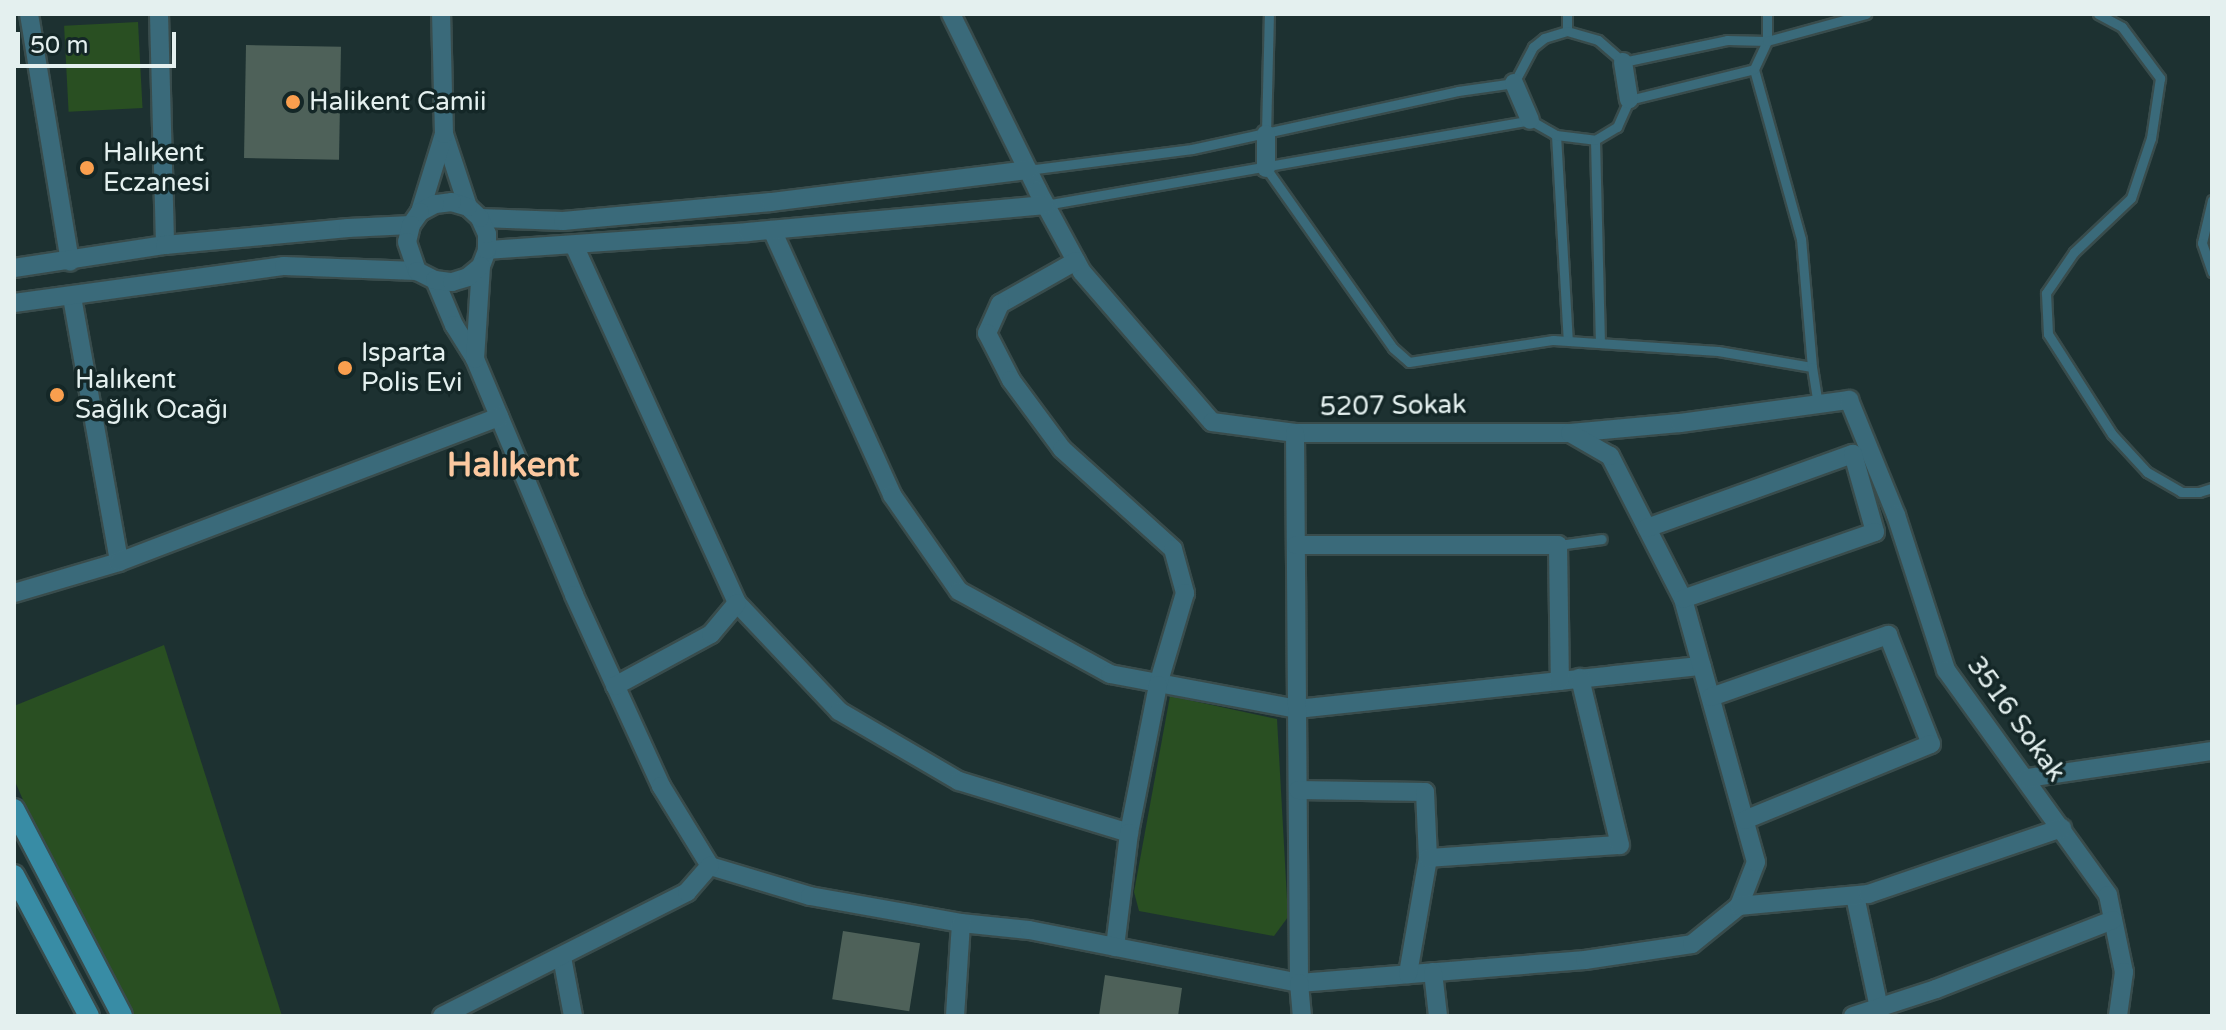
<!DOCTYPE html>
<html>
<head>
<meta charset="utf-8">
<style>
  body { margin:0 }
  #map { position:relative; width:2226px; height:1030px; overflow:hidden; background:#1d3131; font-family:"Varela Round",sans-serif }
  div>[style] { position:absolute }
  .green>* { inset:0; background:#294f22; transform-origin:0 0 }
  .building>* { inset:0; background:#4e6159; transform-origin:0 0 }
  .roads { filter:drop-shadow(2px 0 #394c4c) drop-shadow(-2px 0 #394c4c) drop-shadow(0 2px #394c4c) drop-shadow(0 -2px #394c4c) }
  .lane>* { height:9px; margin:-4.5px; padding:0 4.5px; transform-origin:4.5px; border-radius:4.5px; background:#3a6a7a }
  .street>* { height:18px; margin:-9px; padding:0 9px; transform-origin:9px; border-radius:9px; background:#3a6a7a }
  .secondary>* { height:20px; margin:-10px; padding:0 10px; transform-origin:10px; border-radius:10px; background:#388ca5 }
  .dots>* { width:22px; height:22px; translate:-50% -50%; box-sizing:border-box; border:4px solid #142727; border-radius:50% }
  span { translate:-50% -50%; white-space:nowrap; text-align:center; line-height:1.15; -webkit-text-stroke:7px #142727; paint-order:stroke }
  .poi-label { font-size:26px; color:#e4f0ef }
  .left { translate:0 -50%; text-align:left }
  .street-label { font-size:26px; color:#e4f0ef }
  .district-label { font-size:34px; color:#fcc9a0; font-weight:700 }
  .frame { position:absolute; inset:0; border:16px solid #e4f0ef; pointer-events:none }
  .scale { position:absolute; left:16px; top:32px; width:160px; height:36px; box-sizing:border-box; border:4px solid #e4f0ef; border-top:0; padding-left:10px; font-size:24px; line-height:28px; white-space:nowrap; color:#e4f0ef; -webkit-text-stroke:6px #142727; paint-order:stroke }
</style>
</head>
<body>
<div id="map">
  <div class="green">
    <i style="left:138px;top:22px;width:86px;height:74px;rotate:87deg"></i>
    <i style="clip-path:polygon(164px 645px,282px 1016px,129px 1016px,63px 893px,14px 779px,14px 706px)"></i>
    <i style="clip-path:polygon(1170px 696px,1277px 719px,1288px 917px,1274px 936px,1139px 911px,1134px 892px)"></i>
  </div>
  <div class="building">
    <i style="left:246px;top:45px;width:95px;height:113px;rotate:1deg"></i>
    <i style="left:843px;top:931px;width:78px;height:69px;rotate:9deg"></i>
    <i style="clip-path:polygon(1105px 975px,1182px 988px,1178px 1016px,1099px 1016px)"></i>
  </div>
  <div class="roads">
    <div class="lane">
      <i style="left:1567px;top:14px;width:17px;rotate:90deg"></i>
      <i style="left:2098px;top:14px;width:27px;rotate:28deg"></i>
      <i style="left:2122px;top:27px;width:64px;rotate:53.3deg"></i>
      <i style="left:2160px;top:78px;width:61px;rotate:98.5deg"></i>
      <i style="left:2151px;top:138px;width:63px;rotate:108.4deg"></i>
      <i style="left:2131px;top:198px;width:79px;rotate:136.5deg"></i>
      <i style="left:2074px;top:252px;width:50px;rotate:124.3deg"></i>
      <i style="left:2046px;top:293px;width:41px;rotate:87.2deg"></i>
      <i style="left:2048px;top:334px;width:119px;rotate:57.4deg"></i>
      <i style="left:2112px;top:434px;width:52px;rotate:47.4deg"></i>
      <i style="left:2147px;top:472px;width:39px;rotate:30deg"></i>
      <i style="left:2181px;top:492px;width:18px"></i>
      <i style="left:2199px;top:492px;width:14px;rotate:-17deg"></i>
      <i style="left:1266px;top:134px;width:120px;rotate:-88.6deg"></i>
      <i style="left:1556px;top:135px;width:206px;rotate:86.7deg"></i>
      <i style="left:1595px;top:140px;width:203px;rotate:88.6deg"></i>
      <i style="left:1266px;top:168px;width:220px;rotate:54.8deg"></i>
      <i style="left:1393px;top:348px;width:21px;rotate:41deg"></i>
      <i style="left:1409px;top:362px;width:146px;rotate:-8.7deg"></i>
      <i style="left:1553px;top:340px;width:165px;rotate:3.8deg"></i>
      <i style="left:1718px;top:351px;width:95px;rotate:9.7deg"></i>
      <i style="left:1812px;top:367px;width:128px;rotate:-94.9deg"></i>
      <i style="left:1801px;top:239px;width:176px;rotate:-105.5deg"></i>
      <i style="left:1028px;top:170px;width:165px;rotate:-7.3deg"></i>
      <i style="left:1192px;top:149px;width:272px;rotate:-12.3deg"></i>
      <i style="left:1458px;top:91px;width:57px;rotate:-8.1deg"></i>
      <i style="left:1514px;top:83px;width:41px;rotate:-62.2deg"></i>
      <i style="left:1533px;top:47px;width:14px;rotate:-39deg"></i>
      <i style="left:1544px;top:38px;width:24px;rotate:-17deg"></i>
      <i style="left:1567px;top:31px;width:32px;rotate:16deg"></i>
      <i style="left:1598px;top:40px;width:33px;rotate:41deg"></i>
      <i style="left:1623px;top:62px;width:106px;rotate:-11.9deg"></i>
      <i style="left:1727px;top:40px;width:40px;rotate:1.4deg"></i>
      <i style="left:1767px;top:41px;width:27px;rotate:-90deg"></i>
      <i style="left:2212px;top:200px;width:44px;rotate:103.1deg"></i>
      <i style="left:2202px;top:243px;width:31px;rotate:71deg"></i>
      <i style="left:1045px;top:205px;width:492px;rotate:-9.9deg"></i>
      <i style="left:1530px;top:120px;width:30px;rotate:30deg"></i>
      <i style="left:1556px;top:135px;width:39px;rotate:7deg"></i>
      <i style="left:1595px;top:140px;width:26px;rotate:-31deg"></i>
      <i style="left:1617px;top:127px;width:30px;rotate:-66deg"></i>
      <i style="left:1629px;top:100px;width:129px;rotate:-13.9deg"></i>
      <i style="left:1754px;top:69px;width:31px;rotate:-65deg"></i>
      <i style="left:1767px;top:41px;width:103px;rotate:-15.3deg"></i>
      <i style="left:1812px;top:367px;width:37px;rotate:81deg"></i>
      <i style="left:1558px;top:545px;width:44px;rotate:-7.8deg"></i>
    </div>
    <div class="street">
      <i style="left:29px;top:14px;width:251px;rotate:80.6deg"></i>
      <i style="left:159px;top:14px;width:231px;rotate:88.5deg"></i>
      <i style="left:951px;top:14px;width:197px;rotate:63.8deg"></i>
      <i style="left:1038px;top:191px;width:92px;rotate:61.5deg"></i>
      <i style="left:1082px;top:272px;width:198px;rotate:49.1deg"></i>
      <i style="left:1212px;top:422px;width:84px;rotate:7.5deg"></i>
      <i style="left:1295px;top:433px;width:275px"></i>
      <i style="left:1570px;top:433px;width:110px;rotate:-5.2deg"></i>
      <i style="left:1680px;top:423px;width:171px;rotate:-7.8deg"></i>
      <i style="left:1849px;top:400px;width:124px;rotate:67.8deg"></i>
      <i style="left:1896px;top:515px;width:163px;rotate:72.1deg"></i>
      <i style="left:1946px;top:670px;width:277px;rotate:54.2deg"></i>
      <i style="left:2108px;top:895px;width:79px;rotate:78.3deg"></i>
      <i style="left:2124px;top:972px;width:44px;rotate:97.8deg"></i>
      <i style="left:1623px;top:62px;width:38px;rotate:81deg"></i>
      <i style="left:1514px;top:83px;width:40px;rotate:66.6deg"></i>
      <i style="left:444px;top:134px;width:77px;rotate:71.8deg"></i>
      <i style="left:1266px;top:168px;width:34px;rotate:-90deg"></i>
      <i style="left:420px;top:212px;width:82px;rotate:-72.9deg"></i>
      <i style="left:444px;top:134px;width:120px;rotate:-91.4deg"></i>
      <i style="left:480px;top:218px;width:83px;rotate:2.1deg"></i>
      <i style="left:563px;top:221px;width:209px;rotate:-5.2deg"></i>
      <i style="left:771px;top:202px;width:259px;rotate:-7.1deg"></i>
      <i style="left:772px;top:230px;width:291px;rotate:65.6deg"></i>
      <i style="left:892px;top:495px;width:117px;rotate:55.1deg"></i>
      <i style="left:959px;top:591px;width:172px;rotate:28.8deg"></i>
      <i style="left:1110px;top:674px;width:190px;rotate:10.6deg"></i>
      <i style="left:1297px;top:709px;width:407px;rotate:-6.1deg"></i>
      <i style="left:574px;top:245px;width:393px;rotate:65.5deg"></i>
      <i style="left:737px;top:603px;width:149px;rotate:46.6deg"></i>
      <i style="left:839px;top:711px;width:139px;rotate:30.3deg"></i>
      <i style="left:959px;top:781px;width:178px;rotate:17deg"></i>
      <i style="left:487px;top:250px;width:262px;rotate:-3.9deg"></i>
      <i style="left:748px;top:232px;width:298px;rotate:-5.2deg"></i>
      <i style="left:1076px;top:261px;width:87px;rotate:150.5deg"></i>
      <i style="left:1000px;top:304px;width:32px;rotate:114deg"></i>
      <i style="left:987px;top:333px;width:53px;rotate:62.9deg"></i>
      <i style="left:1011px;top:380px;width:86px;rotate:53.5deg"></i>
      <i style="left:1062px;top:449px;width:149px;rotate:42deg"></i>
      <i style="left:1173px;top:549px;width:46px;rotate:74.7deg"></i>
      <i style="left:1185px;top:593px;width:96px;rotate:106.4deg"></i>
      <i style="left:1158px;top:685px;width:151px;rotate:101.1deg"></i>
      <i style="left:1129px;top:833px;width:115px;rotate:97deg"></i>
      <i style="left:14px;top:268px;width:153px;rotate:-8.7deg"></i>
      <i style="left:165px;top:245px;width:184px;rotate:-5.3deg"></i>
      <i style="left:348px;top:228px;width:63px;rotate:-2.7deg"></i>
      <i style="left:435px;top:280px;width:49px;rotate:67.1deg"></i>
      <i style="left:454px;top:325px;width:40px;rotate:58deg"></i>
      <i style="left:475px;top:359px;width:256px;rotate:67.2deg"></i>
      <i style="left:574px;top:595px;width:210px;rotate:65.5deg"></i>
      <i style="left:661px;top:786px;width:94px;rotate:58.5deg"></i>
      <i style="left:710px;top:866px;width:104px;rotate:16.7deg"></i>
      <i style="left:810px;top:896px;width:153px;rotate:10.1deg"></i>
      <i style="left:961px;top:923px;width:68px;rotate:5.9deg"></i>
      <i style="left:1029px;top:930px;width:275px;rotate:11.1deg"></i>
      <i style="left:1299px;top:983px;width:287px;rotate:-4.6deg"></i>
      <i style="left:1585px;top:960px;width:108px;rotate:-8.5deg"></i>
      <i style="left:1692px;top:944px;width:60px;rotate:-39deg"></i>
      <i style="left:1739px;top:906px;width:47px;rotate:-68.9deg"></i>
      <i style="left:1756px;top:862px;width:273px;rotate:-105.5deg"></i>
      <i style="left:1683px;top:599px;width:161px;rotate:-117deg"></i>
      <i style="left:1610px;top:456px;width:46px;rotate:-150.1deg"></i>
      <i style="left:72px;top:297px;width:269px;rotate:79.9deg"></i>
      <i style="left:14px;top:303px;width:273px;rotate:-7.8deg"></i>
      <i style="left:284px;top:266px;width:133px;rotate:2.2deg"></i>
      <i style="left:475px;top:359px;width:93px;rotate:-86.3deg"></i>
      <i style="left:481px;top:266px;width:17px;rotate:-69deg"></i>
      <i style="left:487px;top:250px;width:16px;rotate:-90deg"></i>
      <i style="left:487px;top:234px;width:17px;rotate:-114deg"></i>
      <i style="left:480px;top:218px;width:16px;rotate:-137deg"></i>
      <i style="left:468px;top:207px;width:17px;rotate:-163deg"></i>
      <i style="left:452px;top:202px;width:17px;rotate:173deg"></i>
      <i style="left:435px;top:204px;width:17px;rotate:152deg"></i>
      <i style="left:420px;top:212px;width:16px;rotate:125deg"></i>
      <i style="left:411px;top:225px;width:17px;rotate:103deg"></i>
      <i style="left:407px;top:242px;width:31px;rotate:71deg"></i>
      <i style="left:417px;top:271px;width:20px;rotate:27deg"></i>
      <i style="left:435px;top:280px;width:17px;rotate:7deg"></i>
      <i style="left:452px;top:282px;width:17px;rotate:-17deg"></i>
      <i style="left:468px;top:277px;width:17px;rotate:-40deg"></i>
      <i style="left:1295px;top:433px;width:550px;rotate:89.58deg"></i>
      <i style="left:1299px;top:983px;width:33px;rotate:85deg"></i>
      <i style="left:1647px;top:528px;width:219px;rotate:-19.8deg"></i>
      <i style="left:1853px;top:454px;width:81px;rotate:74.2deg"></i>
      <i style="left:1875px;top:532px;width:203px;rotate:160.8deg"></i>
      <i style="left:1296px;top:545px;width:262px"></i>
      <i style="left:1558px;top:545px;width:136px;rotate:89.2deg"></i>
      <i style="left:14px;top:593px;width:109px;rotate:-16.4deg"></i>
      <i style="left:119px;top:562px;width:407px;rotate:-20.9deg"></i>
      <i style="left:615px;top:686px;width:109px;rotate:-28.4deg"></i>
      <i style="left:711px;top:634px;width:40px;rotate:-50deg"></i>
      <i style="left:1711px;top:697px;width:188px;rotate:-19.3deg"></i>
      <i style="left:1888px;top:635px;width:117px;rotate:68.5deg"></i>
      <i style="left:1931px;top:744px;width:201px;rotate:157.8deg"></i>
      <i style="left:2027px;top:778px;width:187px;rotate:-8.3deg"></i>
      <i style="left:1298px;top:790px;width:127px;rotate:0.9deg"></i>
      <i style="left:1425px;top:792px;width:66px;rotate:87.4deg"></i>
      <i style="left:1428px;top:858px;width:118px;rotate:99.8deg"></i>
      <i style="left:1428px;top:858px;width:192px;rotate:-3.9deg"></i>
      <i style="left:1620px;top:845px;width:172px;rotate:-103.5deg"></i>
      <i style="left:1855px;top:896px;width:115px;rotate:77.9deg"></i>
      <i style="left:1739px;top:906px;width:130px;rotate:-5.3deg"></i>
      <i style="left:1868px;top:894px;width:205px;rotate:-18.8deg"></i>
      <i style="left:562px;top:957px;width:60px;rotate:79.4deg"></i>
      <i style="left:1433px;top:972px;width:44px;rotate:83.5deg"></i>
      <i style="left:442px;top:1016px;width:275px;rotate:-26.8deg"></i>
      <i style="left:687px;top:892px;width:35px;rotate:-49deg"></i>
      <i style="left:955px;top:1016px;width:93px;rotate:-86.3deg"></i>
      <i style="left:1853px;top:1016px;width:87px;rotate:-18deg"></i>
      <i style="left:1936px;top:989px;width:190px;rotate:-21.3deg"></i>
    </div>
    <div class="secondary">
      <i style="left:14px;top:809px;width:233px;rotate:62.4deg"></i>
      <i style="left:14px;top:875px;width:160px;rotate:62deg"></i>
    </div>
  </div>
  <div class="dots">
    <i style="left:293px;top:102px;background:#fa9f4e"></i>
    <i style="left:87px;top:168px;background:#fa9f4e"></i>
    <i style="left:345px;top:368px;background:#fa9f4e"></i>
    <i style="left:57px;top:395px;background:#fa9f4e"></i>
  </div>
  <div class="poi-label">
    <span class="left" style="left:309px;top:102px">Halikent Camii</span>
    <span class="left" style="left:103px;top:168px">Halıkent<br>Eczanesi</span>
    <span class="left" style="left:361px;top:368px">Isparta<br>Polis Evi</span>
    <span class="left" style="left:75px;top:395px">Halıkent<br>Sağlık Ocağı</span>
  </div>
  <div class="street-label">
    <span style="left:1393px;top:406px;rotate:-1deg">5207 Sokak</span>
    <span style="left:2016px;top:719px;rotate:54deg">3516 Sokak</span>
  </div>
  <div class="district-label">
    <span style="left:513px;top:466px">Halıkent</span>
  </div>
  <div class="frame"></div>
  <div class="scale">50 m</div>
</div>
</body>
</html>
